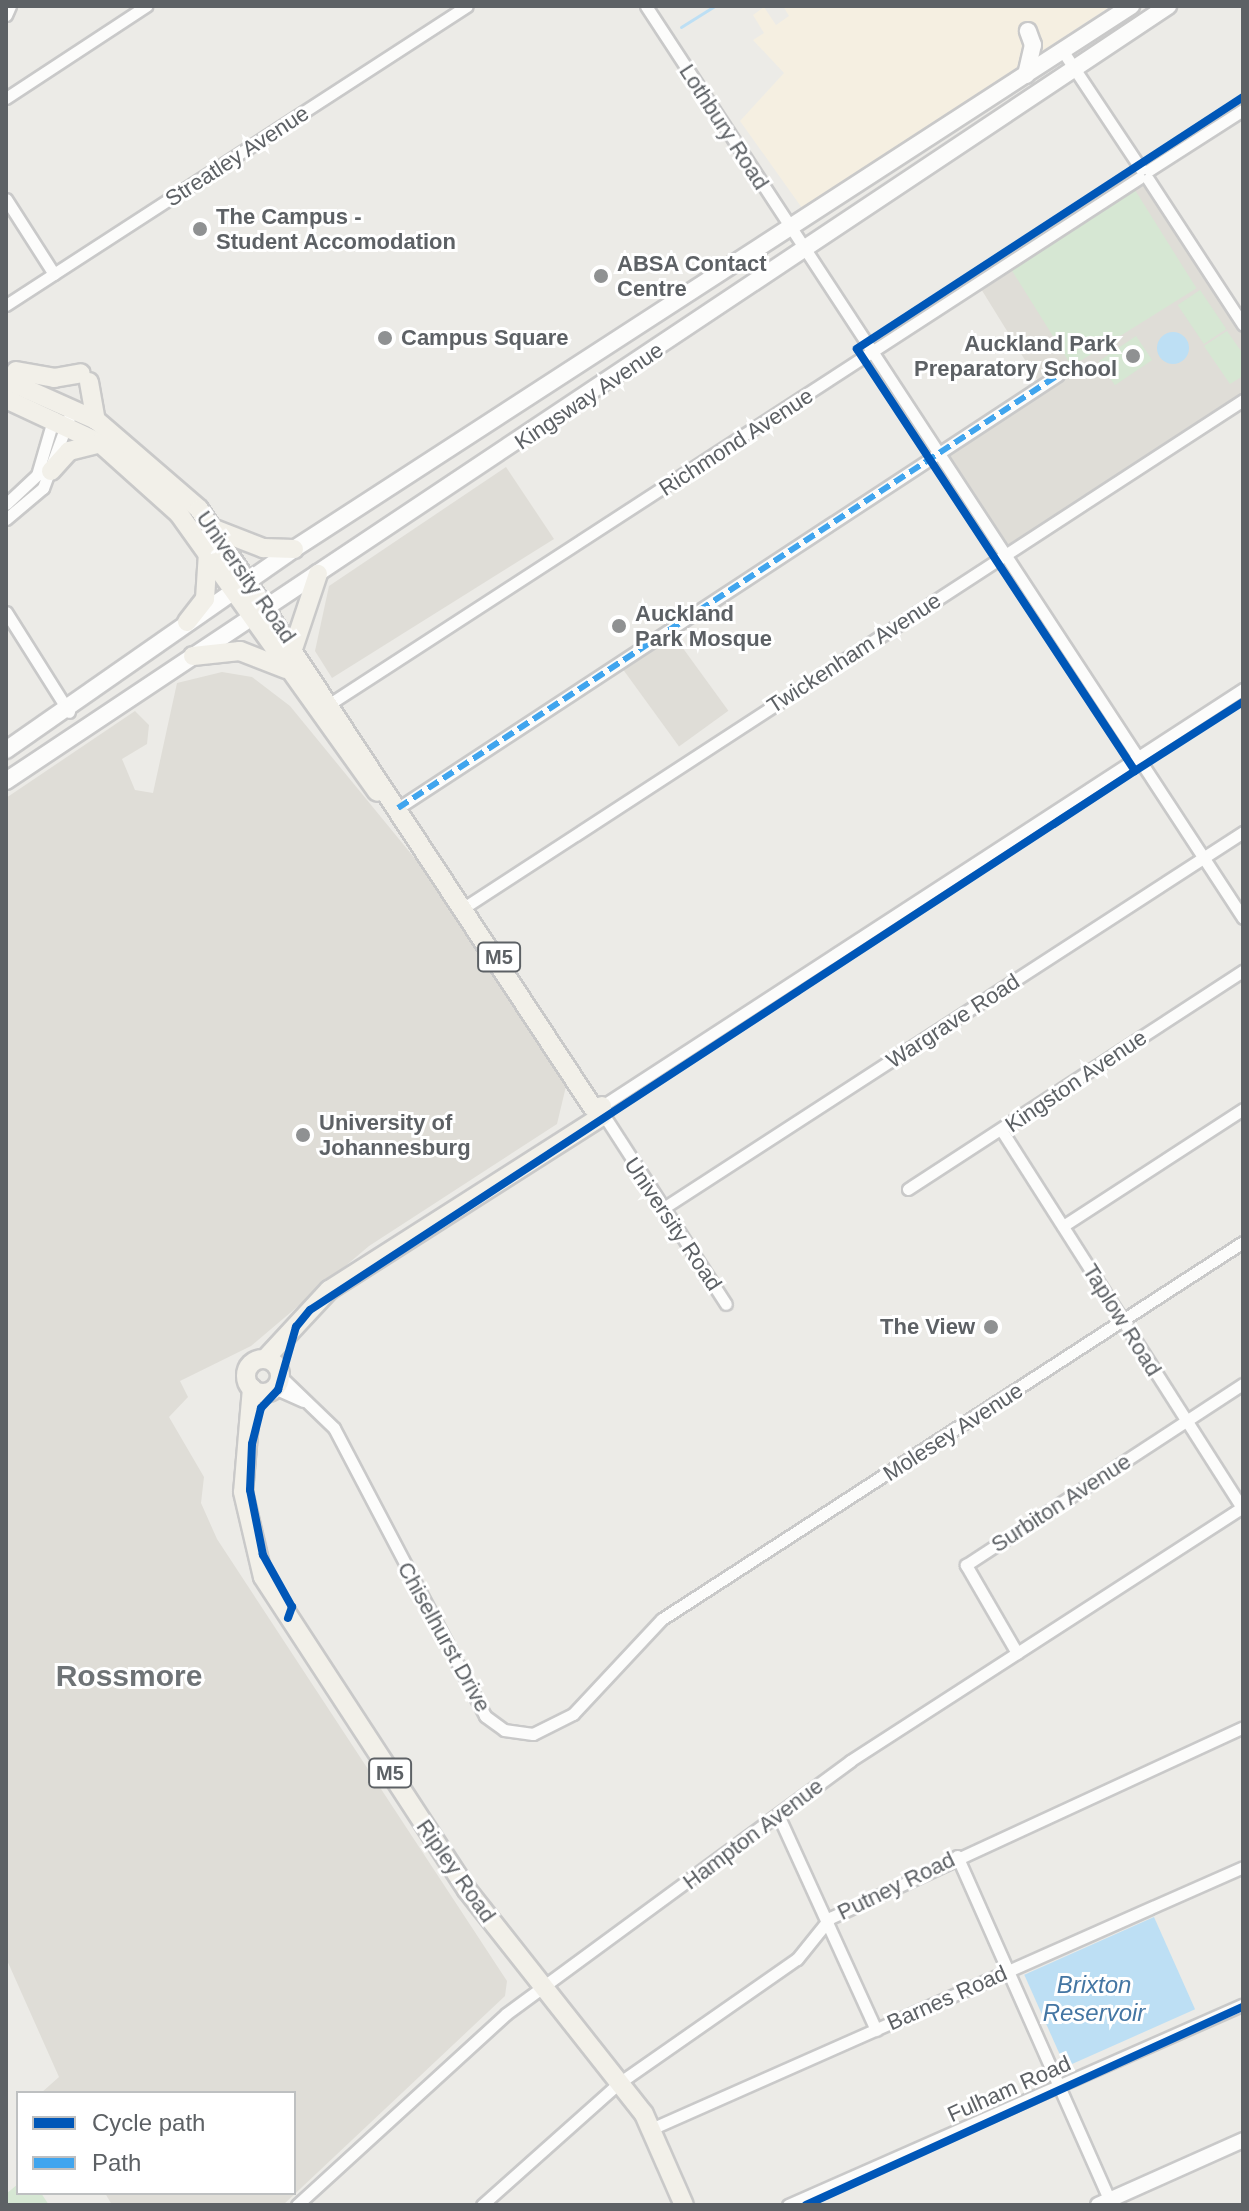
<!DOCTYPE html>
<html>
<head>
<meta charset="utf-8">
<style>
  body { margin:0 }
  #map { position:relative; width:1249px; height:2211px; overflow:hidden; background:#ecebe7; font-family:Helvetica,sans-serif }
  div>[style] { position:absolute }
  .commercial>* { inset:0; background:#f5efe1 }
  .education>* { inset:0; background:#dfddd7; transform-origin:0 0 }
  .green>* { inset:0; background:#d6e7d3; transform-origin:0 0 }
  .water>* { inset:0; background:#bddff4; transform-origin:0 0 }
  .round { border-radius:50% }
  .stream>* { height:3px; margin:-1.5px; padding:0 1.5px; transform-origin:1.5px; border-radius:1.5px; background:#bddff4 }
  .roads { filter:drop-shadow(2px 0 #c9c9c9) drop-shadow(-2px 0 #c9c9c9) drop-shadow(0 2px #c9c9c9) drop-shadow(0 -2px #c9c9c9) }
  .minor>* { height:11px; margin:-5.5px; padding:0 5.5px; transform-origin:5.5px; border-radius:5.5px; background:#fcfcfb }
  .tertiary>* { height:14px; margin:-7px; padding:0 7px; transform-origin:7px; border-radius:7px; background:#fcfcfb }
  .secondary>* { height:16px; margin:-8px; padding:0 8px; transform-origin:8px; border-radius:8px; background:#fcfcfb }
  .primary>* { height:18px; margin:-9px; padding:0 9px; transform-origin:9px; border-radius:9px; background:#f2f0e9 }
  .primary>.ring { margin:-9px; padding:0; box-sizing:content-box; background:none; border:18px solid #f2f0e9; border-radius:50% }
  .quiet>* { height:6px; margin-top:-3px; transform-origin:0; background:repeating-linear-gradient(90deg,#40a5ee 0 12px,transparent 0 18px) }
  .cycleway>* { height:8px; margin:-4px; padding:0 4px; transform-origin:4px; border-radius:4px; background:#0057b8 }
  .dots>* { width:22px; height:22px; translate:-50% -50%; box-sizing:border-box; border:4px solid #fff; border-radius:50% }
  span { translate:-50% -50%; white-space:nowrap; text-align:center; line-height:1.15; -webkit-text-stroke:6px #fff; paint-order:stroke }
  .shield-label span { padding:2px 6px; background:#fff; border:2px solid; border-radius:6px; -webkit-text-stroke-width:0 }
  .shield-label { font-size:20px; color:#5d6165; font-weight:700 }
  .street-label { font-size:22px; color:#5d6165 }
  .poi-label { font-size:22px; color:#5d6165; font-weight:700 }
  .left { translate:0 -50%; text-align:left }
  .right { translate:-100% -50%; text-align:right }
  .water-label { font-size:24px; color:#4476a3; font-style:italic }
  .district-label { font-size:30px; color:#6e7376; font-weight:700 }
  .frame { position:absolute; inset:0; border:8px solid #5d6165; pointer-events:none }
  .legend { position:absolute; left:16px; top:2091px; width:280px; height:104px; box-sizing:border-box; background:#fff; border:2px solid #bec0c1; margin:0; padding:10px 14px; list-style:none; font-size:24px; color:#5d6165 }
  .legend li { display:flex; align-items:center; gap:16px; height:40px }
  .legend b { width:40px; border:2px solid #bec0c1 }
</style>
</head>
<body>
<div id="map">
  <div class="commercial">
    <i style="clip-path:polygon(783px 6px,1111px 6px,802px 208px,740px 121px,784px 73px,753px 40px,764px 33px,753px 15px,764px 7px,776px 25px,789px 16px)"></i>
  </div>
  <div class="education">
    <i style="clip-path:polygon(1138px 176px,1148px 179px,1243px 326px,1243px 400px,1005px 555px,940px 452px,1041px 386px,978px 284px)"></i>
    <i style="clip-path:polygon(506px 467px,554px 539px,332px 678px,315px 651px,329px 586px)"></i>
    <i style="left:669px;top:629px;width:101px;height:61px;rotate:54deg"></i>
    <i style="clip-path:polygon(222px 672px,252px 677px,290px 706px,444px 894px,567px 1082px,557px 1124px,369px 1246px,251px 1346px,180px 1381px,188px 1397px,169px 1417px,204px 1477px,201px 1503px,217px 1539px,507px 1981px,505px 1996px,283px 2205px,112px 2205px,105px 2193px,294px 2193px,294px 2093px,41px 2093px,59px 2077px,6px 1958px,6px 798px,135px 711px,149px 725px,147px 744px,122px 759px,135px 790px,153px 793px,177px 683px)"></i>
  </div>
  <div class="green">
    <i style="left:1135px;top:190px;width:116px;height:147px;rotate:58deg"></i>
    <i style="left:1200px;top:290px;width:47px;height:27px;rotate:56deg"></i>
    <i style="clip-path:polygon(1227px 331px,1243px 354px,1243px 376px,1230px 384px,1204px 346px)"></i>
    <i style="left:1136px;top:336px;width:29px;height:45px;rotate:56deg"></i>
    <i style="clip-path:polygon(18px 2184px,18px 2193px,41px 2193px,49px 2205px,6px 2205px,6px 2194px)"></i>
  </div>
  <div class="water">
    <i class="round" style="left:1157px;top:332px;width:32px;height:32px"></i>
    <i style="left:1154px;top:1917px;width:101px;height:142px;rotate:66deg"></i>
  </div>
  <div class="stream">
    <i style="left:681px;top:27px;width:40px;rotate:-32deg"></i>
  </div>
  <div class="roads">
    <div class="minor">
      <i style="left:646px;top:6px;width:1090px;rotate:56.79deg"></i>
      <i style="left:6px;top:15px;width:10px;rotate:-66deg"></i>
      <i style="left:1062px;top:50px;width:143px;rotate:56.4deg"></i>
      <i style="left:6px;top:98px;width:168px;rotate:-33.3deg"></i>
      <i style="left:1149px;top:170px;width:112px;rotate:-32.6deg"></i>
      <i style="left:1148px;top:179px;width:174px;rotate:56.9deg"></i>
      <i style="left:6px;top:199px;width:89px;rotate:57.4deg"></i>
      <i style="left:6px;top:305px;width:549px;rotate:-32.97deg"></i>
      <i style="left:6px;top:504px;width:42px;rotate:-43.1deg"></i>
      <i style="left:37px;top:475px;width:60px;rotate:-73.7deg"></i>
      <i style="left:6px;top:519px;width:48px;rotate:-40deg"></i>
      <i style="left:43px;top:488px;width:86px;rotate:-69.7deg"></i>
      <i style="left:6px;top:612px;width:118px;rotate:57.8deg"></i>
      <i style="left:331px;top:703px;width:964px;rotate:-33.01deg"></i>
      <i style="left:398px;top:808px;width:789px;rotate:-33.27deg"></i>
      <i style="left:465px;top:907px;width:929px;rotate:-33.09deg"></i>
      <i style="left:602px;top:1106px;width:765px;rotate:-33.05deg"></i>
      <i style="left:603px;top:1114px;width:226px;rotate:57.1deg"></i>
      <i style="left:1002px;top:1131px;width:447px;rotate:57.5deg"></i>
      <i style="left:908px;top:1189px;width:400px;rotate:-33.1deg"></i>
      <i style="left:662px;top:1209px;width:693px;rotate:-32.98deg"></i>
      <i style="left:1063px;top:1226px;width:215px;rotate:-33deg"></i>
      <i style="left:279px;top:1375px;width:76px;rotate:43.9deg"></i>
      <i style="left:334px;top:1428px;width:325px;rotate:62.3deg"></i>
      <i style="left:485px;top:1716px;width:24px;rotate:36deg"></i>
      <i style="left:504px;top:1730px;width:29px;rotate:8deg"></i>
      <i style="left:533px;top:1734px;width:45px;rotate:-26.6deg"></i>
      <i style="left:573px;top:1714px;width:130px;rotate:-46.9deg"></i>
      <i style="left:662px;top:1619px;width:693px;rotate:-32.98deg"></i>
      <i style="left:274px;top:1388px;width:32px;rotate:24deg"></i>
      <i style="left:1017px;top:1653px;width:102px;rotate:-120.1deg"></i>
      <i style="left:966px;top:1565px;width:331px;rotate:-33.2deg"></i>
      <i style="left:779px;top:1817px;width:234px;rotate:65.5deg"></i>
      <i style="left:957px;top:1856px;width:381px;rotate:66.1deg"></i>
      <i style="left:651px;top:2129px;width:647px;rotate:-23.87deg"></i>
      <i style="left:297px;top:2205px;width:283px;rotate:-42.4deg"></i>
      <i style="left:506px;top:2014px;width:427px;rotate:-36.3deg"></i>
      <i style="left:850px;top:1761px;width:468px;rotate:-32.9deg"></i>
      <i style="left:482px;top:2205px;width:183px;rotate:-41.7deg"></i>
      <i style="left:619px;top:2083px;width:217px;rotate:-34.9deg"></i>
      <i style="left:797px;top:1959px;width:53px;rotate:-51.2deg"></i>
      <i style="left:830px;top:1918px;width:455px;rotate:-24.8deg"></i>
      <i style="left:788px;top:2205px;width:497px;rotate:-23.8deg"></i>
    </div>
    <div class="tertiary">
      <i style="left:1098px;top:2205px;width:159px;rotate:-24.1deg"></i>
    </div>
    <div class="secondary">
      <i style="left:1026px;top:75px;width:31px;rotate:-77deg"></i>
      <i style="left:1033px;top:45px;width:15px;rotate:-110deg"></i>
      <i style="left:6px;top:750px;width:351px;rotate:-34.9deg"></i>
      <i style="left:294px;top:549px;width:998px;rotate:-32.97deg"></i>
      <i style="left:6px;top:781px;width:1397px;rotate:-33.7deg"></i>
    </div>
    <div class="primary">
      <i style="left:16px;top:371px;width:39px;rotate:10deg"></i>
      <i style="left:54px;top:378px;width:27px;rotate:-10deg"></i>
      <i style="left:6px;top:380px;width:98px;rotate:24deg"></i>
      <i style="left:96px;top:420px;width:136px;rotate:40.8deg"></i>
      <i style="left:199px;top:509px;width:717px;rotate:56.66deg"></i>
      <i style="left:89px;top:382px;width:39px;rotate:80deg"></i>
      <i style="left:6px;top:399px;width:104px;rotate:25.1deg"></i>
      <i style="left:100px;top:443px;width:106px;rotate:41.9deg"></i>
      <i style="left:179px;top:514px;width:341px;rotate:54.5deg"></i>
      <i style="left:51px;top:471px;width:27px;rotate:-48deg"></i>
      <i style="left:69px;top:451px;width:32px;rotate:-14deg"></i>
      <i style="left:214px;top:529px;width:53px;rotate:21.2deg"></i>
      <i style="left:263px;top:548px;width:31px;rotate:2deg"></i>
      <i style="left:187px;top:622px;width:29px;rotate:-52deg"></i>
      <i style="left:205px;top:599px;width:47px;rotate:-86.3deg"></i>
      <i style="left:294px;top:646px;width:76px;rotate:-71.6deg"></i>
      <i style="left:193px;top:656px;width:47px;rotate:-6.1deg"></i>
      <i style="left:240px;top:651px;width:49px;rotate:21.4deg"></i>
      <i style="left:265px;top:1359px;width:94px;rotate:-47.2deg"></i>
      <i style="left:329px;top:1290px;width:324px;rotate:-32.5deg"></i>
      <i style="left:602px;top:1116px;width:10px;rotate:-90deg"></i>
      <i class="ring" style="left:246px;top:1359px;width:16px;height:16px"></i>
      <i style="left:252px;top:1388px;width:104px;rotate:94.9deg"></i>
      <i style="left:243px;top:1492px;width:87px;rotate:76.8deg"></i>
      <i style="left:263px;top:1577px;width:374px;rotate:56.9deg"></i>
      <i style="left:467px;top:1890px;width:285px;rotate:51.7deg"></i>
      <i style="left:644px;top:2114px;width:99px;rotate:66.3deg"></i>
    </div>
  </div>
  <div class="quiet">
    <i style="left:398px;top:808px;width:789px;rotate:-33.27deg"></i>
  </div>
  <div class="cycleway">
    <i style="left:1243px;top:97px;width:461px;rotate:146.9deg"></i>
    <i style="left:857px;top:349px;width:505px;rotate:56.62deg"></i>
    <i style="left:1135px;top:771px;width:128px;rotate:-32.6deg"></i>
    <i style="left:288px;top:1618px;width:12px;rotate:-70deg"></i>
    <i style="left:292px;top:1607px;width:60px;rotate:-119.1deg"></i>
    <i style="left:263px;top:1555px;width:66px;rotate:-101.3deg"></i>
    <i style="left:250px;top:1490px;width:46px;rotate:-87.5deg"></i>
    <i style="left:252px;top:1444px;width:37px;rotate:-76deg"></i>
    <i style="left:261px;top:1408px;width:25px;rotate:-47deg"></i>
    <i style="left:278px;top:1390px;width:66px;rotate:-74.1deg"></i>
    <i style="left:296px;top:1327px;width:22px;rotate:-51deg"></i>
    <i style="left:310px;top:1310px;width:985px;rotate:-33.16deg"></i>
    <i style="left:806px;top:2205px;width:480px;rotate:-24.4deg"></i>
  </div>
  <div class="dots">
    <i style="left:200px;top:229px;background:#8f9192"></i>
    <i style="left:601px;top:276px;background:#8f9192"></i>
    <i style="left:385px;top:338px;background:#8f9192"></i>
    <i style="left:1133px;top:356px;background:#8f9192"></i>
    <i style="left:619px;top:626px;background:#8f9192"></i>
    <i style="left:303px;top:1135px;background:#8f9192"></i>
    <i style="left:991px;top:1327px;background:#8f9192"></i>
  </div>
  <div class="shield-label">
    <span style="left:499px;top:957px">M5</span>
    <span style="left:390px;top:1773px">M5</span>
  </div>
  <div class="street-label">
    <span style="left:724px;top:127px;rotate:57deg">Lothbury Road</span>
    <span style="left:237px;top:156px;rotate:-33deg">Streatley Avenue</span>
    <span style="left:589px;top:396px;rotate:-34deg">Kingsway Avenue</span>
    <span style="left:736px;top:442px;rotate:-33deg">Richmond Avenue</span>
    <span style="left:246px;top:577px;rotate:55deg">University Road</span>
    <span style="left:854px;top:653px;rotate:-33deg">Twickenham Avenue</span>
    <span style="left:953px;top:1021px;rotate:-33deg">Wargrave Road</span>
    <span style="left:1076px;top:1081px;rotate:-34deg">Kingston Avenue</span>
    <span style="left:673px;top:1224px;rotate:56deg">University Road</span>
    <span style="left:1122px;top:1320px;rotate:58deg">Taplow Road</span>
    <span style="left:953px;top:1432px;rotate:-33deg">Molesey Avenue</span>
    <span style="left:1061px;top:1503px;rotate:-33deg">Surbiton Avenue</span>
    <span style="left:444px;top:1637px;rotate:61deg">Chiselhurst Drive</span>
    <span style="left:753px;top:1834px;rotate:-37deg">Hampton Avenue</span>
    <span style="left:456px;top:1871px;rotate:55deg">Ripley Road</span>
    <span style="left:896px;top:1886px;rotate:-26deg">Putney Road</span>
    <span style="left:947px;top:1998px;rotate:-24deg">Barnes Road</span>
    <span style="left:1009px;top:2089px;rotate:-24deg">Fulham Road</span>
  </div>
  <div class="poi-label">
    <span class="left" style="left:216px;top:229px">The Campus -<br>Student Accomodation</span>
    <span class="left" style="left:617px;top:276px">ABSA Contact<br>Centre</span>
    <span class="left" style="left:401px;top:338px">Campus Square</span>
    <span class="right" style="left:1117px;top:356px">Auckland Park<br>Preparatory School</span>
    <span class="left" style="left:635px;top:626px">Auckland<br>Park Mosque</span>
    <span class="left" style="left:319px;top:1135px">University of<br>Johannesburg</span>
    <span class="right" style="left:975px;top:1327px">The View</span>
  </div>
  <div class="water-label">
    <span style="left:1094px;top:1999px">Brixton<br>Reservoir</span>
  </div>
  <div class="district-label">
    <span style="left:129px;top:1676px">Rossmore</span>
  </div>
  <div class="frame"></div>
  <ul class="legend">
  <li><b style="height:10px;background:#0057b8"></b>Cycle path</li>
  <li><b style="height:10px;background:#40a5ee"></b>Path</li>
  </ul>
</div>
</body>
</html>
